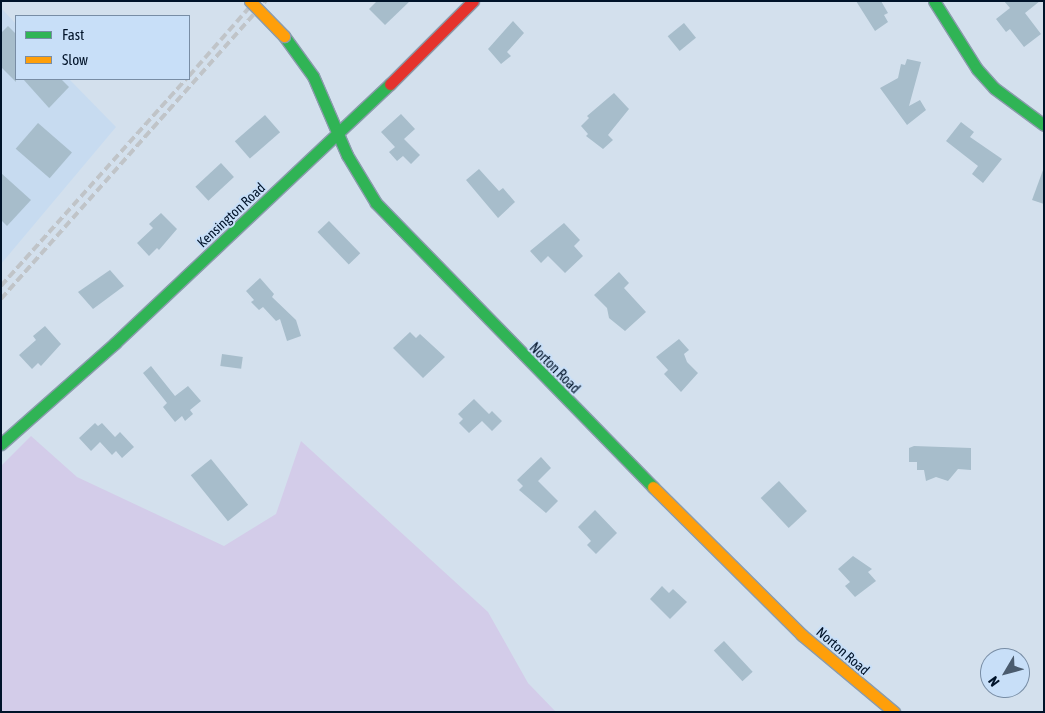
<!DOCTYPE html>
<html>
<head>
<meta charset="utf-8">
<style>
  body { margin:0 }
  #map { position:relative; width:1045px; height:713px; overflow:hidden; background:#d3e0ed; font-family:"Asap Condensed",sans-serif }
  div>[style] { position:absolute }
  .built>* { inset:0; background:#c7dbf0 }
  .green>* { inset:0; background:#d3cce9 }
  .building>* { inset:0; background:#a7bdcb; transform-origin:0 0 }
  .roads { filter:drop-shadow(1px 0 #8a9bac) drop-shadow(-1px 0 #8a9bac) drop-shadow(0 1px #8a9bac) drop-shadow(0 -1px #8a9bac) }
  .fast>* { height:11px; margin:-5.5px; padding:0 5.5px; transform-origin:5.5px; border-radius:5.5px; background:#30b455 }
  .slow>* { height:11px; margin:-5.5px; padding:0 5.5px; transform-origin:5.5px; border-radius:5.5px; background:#ff9f0a }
  .jam>* { height:11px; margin:-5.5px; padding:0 5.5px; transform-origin:5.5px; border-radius:5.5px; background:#e5322d }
  .rail>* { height:4px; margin-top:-2px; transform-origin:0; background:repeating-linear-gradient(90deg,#c0c4c8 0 8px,transparent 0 12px) }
  .bridges { filter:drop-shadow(1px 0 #8a9bac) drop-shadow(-1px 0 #8a9bac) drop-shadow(0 1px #8a9bac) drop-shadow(0 -1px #8a9bac) }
  .slow-bridge>* { height:11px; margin:-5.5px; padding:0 5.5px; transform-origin:5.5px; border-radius:5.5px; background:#ff9f0a }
  span { translate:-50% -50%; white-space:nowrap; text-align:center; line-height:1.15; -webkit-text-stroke:4px #c8dff8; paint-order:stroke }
  .street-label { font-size:14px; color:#001329 }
  .frame { position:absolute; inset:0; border:2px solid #001329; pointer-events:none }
  .legend { position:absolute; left:15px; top:15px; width:175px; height:65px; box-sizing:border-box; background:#c8dff8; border:1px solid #788da5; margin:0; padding:6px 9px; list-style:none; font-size:15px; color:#001329 }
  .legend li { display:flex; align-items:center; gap:10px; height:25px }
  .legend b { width:25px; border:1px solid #788da5 }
  .north { position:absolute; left:980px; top:648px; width:50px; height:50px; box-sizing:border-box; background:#c8dff8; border:1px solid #788da5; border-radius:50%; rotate:233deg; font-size:14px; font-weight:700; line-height:20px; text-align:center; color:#001329 }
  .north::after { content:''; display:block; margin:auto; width:18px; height:22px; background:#4a5b6e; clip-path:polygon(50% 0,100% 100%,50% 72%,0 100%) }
</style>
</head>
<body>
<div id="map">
  <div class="built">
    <i style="clip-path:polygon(1px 8px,16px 24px,16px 79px,69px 79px,116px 127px,1px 264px)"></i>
  </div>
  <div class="green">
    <i style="clip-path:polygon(31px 436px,77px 477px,224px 546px,276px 514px,301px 441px,488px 612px,528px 683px,556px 712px,1px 712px,1px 466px)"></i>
  </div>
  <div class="building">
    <i style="clip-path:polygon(377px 1px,410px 1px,385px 25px,369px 9px)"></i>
    <i style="clip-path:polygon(856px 1px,881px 1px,888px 13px,884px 15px,888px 22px,875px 31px)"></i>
    <i style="clip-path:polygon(1004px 1px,1040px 1px,1025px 13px,1041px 34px,1024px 47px,1010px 29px,1006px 32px,996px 19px,1010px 8px)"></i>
    <i style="clip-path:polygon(513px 21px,524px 33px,507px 52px,511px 56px,501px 64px,488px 49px)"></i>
    <i style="left:684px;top:23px;width:19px;height:21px;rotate:51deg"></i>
    <i style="clip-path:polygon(8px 26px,16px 34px,16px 82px,1px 67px,1px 33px)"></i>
    <i style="clip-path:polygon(907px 59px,921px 62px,909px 106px,920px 100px,926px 110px,907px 125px,880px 88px,898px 78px,901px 64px,905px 65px)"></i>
    <i style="clip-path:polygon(23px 79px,61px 79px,69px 87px,49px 108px)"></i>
    <i style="clip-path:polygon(614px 93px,629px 109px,608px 135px,613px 140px,603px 149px,586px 136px,588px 134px,581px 126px,589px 118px,587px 116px)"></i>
    <i style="clip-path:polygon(401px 114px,415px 129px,404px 139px,420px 155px,411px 164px,403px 156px,397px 161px,389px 152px,395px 147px,381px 132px)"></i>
    <i style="left:265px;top:115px;width:23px;height:40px;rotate:49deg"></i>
    <i style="clip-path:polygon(961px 122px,974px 132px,970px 137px,1002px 159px,983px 183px,972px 174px,978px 166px,946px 141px)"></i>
    <i style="left:38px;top:123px;width:45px;height:34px;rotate:41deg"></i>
    <i style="left:221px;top:163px;width:19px;height:35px;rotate:47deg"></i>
    <i style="clip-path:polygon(479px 169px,499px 191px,503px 188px,515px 202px,498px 218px,466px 180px)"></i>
    <i style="clip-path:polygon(1043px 170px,1044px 171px,1044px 204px,1032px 200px)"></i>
    <i style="clip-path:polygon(1px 173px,31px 200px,7px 226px,1px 220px)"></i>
    <i style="clip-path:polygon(161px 213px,177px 229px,159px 250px,157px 248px,149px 256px,137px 243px,153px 228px,149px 224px)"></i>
    <i style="left:329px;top:221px;width:45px;height:16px;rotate:46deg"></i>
    <i style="clip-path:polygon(564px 223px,580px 240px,574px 246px,583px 256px,565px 273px,548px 256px,541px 263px,530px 251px)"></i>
    <i style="clip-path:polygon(110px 270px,124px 286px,93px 309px,78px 292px)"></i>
    <i style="clip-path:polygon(619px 272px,629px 283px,624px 288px,646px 312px,625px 331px,609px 318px,607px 308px,594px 295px)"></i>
    <i style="clip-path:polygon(260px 278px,274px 294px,272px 297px,296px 320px,301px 336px,287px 341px,280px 319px,276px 321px,263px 307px,259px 310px,251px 302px,254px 300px,246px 291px)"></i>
    <i style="clip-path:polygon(45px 326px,61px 344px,41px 366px,38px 363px,32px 369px,19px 355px,36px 340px,33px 336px)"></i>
    <i style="clip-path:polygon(410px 332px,416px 338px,420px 334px,445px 357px,423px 378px,393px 348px)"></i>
    <i style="clip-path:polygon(679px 339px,689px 350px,684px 354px,687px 362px,698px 373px,681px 392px,664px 374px,668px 370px,656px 357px)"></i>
    <i style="left:222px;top:354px;width:21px;height:12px;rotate:8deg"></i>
    <i style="clip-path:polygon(151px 366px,175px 396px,188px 386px,201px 401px,190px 410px,193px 414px,185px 421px,182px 416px,175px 422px,163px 407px,167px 403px,143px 373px)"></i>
    <i style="clip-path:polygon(474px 399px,489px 414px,492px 411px,502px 421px,492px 431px,482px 421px,469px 433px,459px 423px,463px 419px,458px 414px)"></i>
    <i style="clip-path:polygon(95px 423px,98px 426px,102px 423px,115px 437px,120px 432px,134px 447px,122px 458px,116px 451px,112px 455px,100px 442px,91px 451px,79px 438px)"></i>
    <i style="clip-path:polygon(914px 446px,971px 448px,971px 470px,958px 469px,948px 481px,936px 477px,926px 481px,924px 470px,917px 470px,917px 462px,909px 462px,909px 448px)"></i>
    <i style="clip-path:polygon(541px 457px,551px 468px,538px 481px,558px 501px,546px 513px,519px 490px,523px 486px,517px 480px)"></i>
    <i style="left:211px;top:459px;width:59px;height:26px;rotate:51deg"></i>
    <i style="left:779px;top:481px;width:41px;height:25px;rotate:47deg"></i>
    <i style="clip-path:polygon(595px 510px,617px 533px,596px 554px,587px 545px,591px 541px,578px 527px)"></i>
    <i style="clip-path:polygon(853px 556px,872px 569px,868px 572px,876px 581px,855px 597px,845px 586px,850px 582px,838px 569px)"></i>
    <i style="clip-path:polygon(662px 586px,669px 593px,673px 589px,687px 602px,670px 619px,650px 599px)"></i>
    <i style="left:724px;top:641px;width:42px;height:14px;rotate:47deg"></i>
  </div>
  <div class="roads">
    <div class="fast">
      <i style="left:934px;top:1px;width:80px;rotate:57.7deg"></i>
      <i style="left:977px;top:69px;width:25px;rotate:48deg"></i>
      <i style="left:994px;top:88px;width:62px;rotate:36.5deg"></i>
      <i style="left:284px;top:36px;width:49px;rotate:54.1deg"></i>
      <i style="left:313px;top:76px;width:86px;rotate:66.7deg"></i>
      <i style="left:347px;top:155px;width:56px;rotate:58.9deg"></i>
      <i style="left:376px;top:203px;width:397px;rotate:45.7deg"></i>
      <i style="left:1px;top:444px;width:152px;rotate:-41.5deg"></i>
      <i style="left:115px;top:343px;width:378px;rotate:-43.3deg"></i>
    </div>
    <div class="slow">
      <i style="left:653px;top:487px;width:210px;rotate:44.8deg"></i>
      <i style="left:802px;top:635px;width:120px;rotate:39.9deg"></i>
    </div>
    <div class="jam">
      <i style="left:390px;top:84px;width:117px;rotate:-45deg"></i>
    </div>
  </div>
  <div class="rail">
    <i style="left:189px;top:76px;width:100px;rotate:-48.7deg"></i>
    <i style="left:1px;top:286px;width:278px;rotate:-48.2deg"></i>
    <i style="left:1px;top:299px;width:399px;rotate:-48.4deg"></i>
  </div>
  <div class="bridges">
    <div class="slow-bridge">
      <i style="left:250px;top:1px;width:49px;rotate:45.8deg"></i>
    </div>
  </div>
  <div class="street-label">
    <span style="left:231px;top:215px;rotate:-43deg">Kensington Road</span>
    <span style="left:555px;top:368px;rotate:45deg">Norton Road</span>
    <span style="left:843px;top:651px;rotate:41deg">Norton Road</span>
  </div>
  <div class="frame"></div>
  <ul class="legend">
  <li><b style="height:6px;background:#30b455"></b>Fast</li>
  <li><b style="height:6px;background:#ff9f0a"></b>Slow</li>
  </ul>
  <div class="north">N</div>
</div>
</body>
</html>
